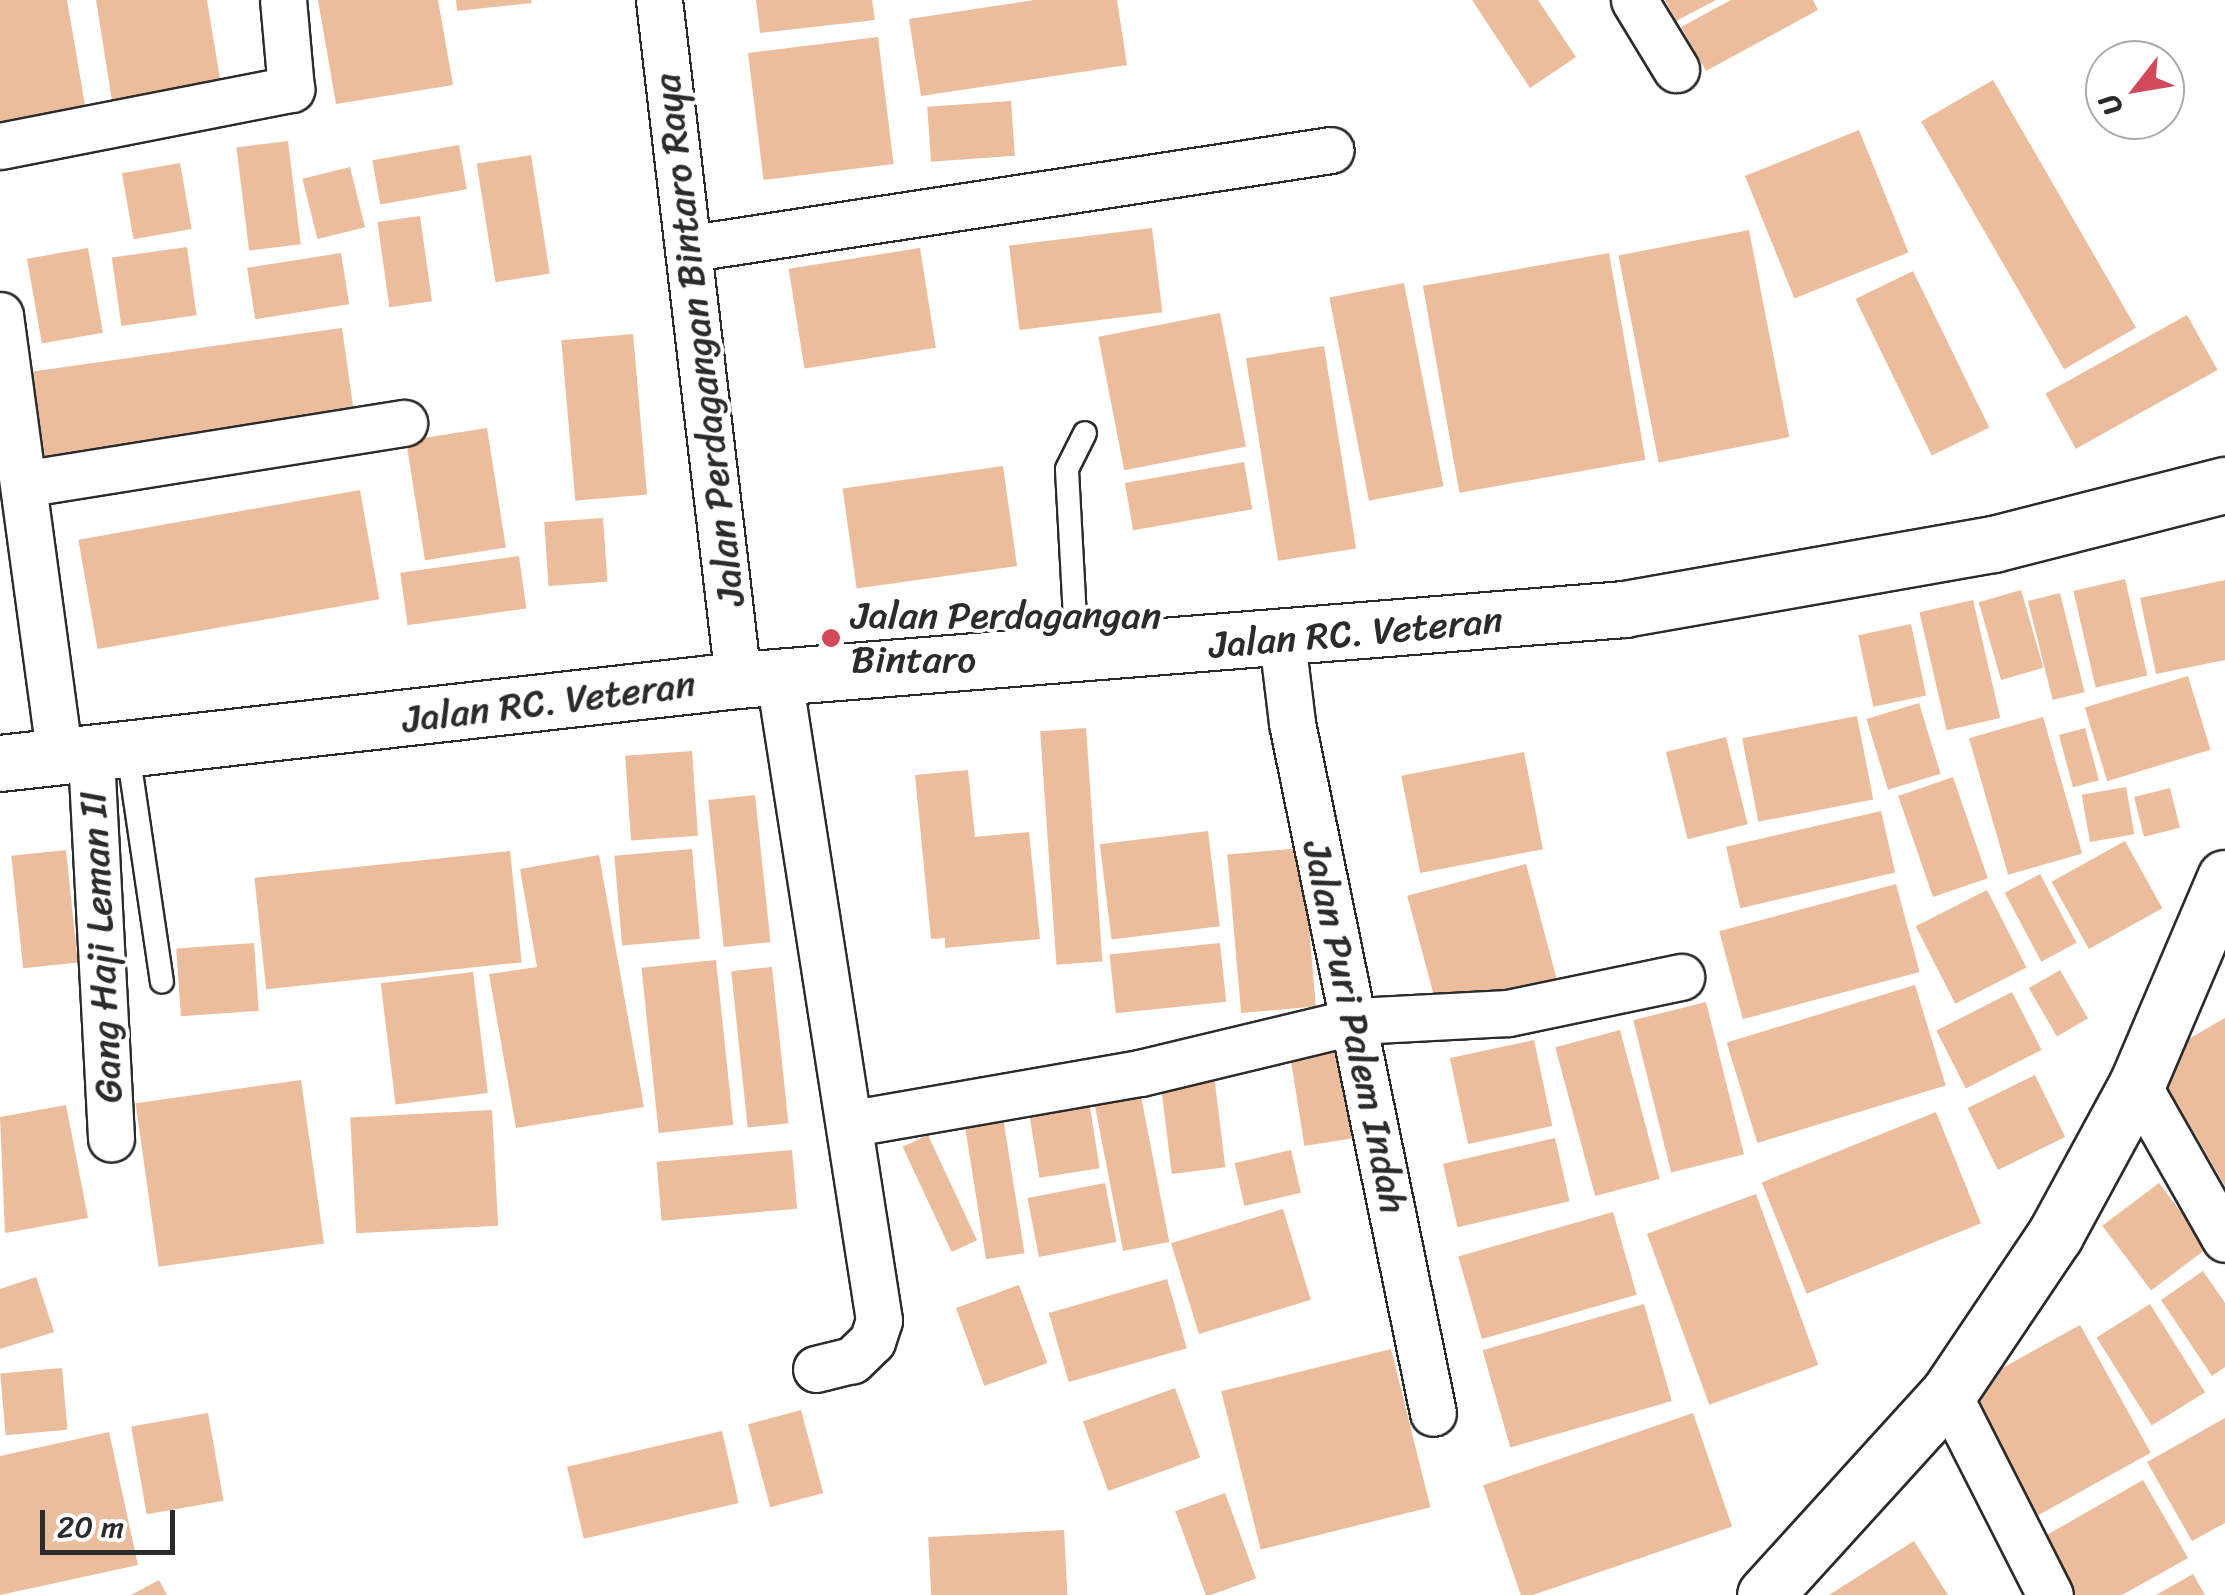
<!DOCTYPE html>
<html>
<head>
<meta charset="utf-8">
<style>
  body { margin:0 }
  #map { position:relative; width:2225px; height:1595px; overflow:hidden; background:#fff; font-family:Sriracha,sans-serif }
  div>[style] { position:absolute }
  .building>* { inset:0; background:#ecbd9c; transform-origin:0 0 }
  .roads { filter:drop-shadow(2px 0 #2b2b2b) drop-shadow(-2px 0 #2b2b2b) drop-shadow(0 2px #2b2b2b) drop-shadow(0 -2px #2b2b2b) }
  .service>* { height:22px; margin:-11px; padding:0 11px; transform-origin:11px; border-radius:11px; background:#fff }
  .minor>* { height:45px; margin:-22.5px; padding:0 22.5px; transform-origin:22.5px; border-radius:22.5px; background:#fff }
  .tertiary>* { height:55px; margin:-27.5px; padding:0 27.5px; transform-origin:27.5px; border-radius:27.5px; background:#fff }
  .secondary>* { height:55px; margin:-27.5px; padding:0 27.5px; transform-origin:27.5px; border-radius:27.5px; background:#fff }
  .dots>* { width:28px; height:28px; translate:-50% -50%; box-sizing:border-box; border:5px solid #fff; border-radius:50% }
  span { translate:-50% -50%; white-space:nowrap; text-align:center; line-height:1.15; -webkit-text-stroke:8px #fff; paint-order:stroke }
  .street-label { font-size:38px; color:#2b2b2b }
  .poi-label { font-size:38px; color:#2b2b2b }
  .left { translate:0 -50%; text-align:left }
  .north { position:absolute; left:2085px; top:40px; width:100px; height:100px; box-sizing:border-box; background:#fff; border:2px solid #aaa; border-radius:50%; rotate:239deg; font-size:28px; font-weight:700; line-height:40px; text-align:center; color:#2b2b2b }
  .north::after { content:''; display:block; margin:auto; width:35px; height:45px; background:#d1495b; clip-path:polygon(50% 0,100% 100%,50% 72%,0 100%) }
  .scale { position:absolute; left:40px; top:1510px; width:135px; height:45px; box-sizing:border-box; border:5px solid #2b2b2b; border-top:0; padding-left:12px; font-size:30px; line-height:35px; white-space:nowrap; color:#2b2b2b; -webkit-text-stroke:8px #fff; paint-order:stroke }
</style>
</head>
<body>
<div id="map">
  <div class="building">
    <i style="clip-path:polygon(0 0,67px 0,87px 117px,0 132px)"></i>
    <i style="clip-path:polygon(96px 0,207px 0,221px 85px,112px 101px)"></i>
    <i style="clip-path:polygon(318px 0,438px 0,453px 85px,336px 104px)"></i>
    <i style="clip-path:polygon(456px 0,531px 0,532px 3px,457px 11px)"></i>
    <i style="clip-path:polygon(756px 0,872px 0,875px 20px,760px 33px)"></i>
    <i style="clip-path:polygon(1034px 0,1117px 0,1127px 65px,921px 96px,909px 19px)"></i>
    <i style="clip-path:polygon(1472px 0,1538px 0,1576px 57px,1530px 88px)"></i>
    <i style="clip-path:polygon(1665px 0,1716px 0,1676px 21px)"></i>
    <i style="clip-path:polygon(1731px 0,1813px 0,1818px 10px,1706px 71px,1681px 27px)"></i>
    <i style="left:878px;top:37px;width:128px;height:131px;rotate:83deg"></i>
    <i style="left:1993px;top:80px;width:286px;height:83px;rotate:60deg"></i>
    <i style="left:1011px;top:101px;width:55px;height:84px;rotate:86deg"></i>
    <i style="left:1859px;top:130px;width:132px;height:123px;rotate:68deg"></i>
    <i style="left:288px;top:141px;width:104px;height:52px;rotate:83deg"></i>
    <i style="left:459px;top:145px;width:45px;height:88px;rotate:80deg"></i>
    <i style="left:531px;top:155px;width:120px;height:55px;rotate:81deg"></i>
    <i style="left:180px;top:163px;width:67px;height:59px;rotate:80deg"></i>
    <i style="left:350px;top:167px;width:62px;height:49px;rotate:76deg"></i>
    <i style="left:420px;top:216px;width:86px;height:43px;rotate:82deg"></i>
    <i style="left:1152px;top:228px;width:85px;height:144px;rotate:83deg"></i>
    <i style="left:1749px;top:230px;width:211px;height:133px;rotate:79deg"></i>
    <i style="left:187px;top:247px;width:69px;height:76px;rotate:82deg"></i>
    <i style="left:88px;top:248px;width:86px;height:62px;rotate:80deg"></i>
    <i style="left:920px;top:248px;width:101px;height:133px;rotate:81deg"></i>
    <i style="left:341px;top:253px;width:52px;height:95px;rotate:81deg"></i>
    <i style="left:1609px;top:253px;width:210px;height:189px;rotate:80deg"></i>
    <i style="left:1913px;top:271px;width:174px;height:64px;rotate:64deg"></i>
    <i style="left:1404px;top:283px;width:207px;height:76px;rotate:79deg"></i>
    <i style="left:1220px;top:313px;width:136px;height:124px;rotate:79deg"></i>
    <i style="left:2187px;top:315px;width:63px;height:162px;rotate:61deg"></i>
    <i style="left:342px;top:328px;width:92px;height:314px;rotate:82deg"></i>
    <i style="left:633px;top:334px;width:161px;height:72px;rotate:85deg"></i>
    <i style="left:1324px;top:346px;width:205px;height:79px;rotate:81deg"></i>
    <i style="left:487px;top:428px;width:121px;height:82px;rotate:81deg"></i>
    <i style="left:1244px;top:462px;width:48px;height:121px;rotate:80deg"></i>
    <i style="left:1003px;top:466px;width:101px;height:162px;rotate:82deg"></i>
    <i style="left:360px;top:490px;width:111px;height:286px;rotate:80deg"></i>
    <i style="left:603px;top:518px;width:64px;height:59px;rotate:86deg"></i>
    <i style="left:519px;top:556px;width:53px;height:120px;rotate:82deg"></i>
    <i style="left:2125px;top:579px;width:99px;height:53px;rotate:77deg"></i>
    <i style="clip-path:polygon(2225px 580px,2225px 660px,2156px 674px,2140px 598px)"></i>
    <i style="left:2021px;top:590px;width:81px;height:44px;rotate:74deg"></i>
    <i style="left:2060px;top:593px;width:102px;height:33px;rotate:76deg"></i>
    <i style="left:1973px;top:600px;width:121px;height:55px;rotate:77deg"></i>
    <i style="left:1911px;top:624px;width:73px;height:54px;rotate:78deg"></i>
    <i style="left:2188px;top:676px;width:77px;height:108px;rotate:73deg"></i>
    <i style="left:1919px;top:703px;width:74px;height:55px;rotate:73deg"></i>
    <i style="left:1857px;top:716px;width:85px;height:117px;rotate:79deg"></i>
    <i style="left:2043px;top:717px;width:142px;height:77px;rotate:74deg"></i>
    <i style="left:1086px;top:728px;width:234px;height:46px;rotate:86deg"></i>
    <i style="left:2085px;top:728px;width:54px;height:27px;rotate:75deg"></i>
    <i style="left:1726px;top:737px;width:90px;height:62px;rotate:76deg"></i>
    <i style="left:692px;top:751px;width:85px;height:67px;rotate:86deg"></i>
    <i style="left:1524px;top:752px;width:99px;height:125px;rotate:79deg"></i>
    <i style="clip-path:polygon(968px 770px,975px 837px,1029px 832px,1040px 939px,945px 948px,945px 938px,931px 939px,915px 775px)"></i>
    <i style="left:1953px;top:777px;width:107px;height:58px;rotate:71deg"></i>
    <i style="left:2126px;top:787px;width:48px;height:45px;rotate:80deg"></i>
    <i style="left:2170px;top:788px;width:41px;height:37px;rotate:76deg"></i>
    <i style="left:755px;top:795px;width:148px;height:47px;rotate:84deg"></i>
    <i style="left:1881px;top:811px;width:63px;height:159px;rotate:77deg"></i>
    <i style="left:1208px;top:831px;width:96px;height:109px;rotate:83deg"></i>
    <i style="left:2125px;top:841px;width:77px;height:84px;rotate:61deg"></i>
    <i style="left:1302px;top:848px;width:159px;height:75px;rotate:85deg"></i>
    <i style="left:692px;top:849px;width:90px;height:78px;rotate:85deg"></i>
    <i style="left:66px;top:850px;width:113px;height:55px;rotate:84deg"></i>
    <i style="left:510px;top:851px;width:112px;height:257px;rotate:84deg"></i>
    <i style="clip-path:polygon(599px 855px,644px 1107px,516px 1128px,489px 974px,537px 967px,520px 869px)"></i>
    <i style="left:1526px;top:864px;width:121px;height:123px;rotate:75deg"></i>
    <i style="left:2040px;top:874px;width:78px;height:40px;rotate:62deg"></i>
    <i style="left:1896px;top:884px;width:91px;height:183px;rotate:75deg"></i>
    <i style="left:1987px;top:890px;width:87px;height:80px;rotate:63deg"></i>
    <i style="left:254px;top:943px;width:68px;height:78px;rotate:86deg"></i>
    <i style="left:1220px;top:943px;width:59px;height:111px;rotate:84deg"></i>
    <i style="left:716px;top:960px;width:166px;height:75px;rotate:84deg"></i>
    <i style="left:772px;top:967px;width:157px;height:41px;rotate:84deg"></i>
    <i style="left:2060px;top:970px;width:56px;height:36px;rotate:60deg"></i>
    <i style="left:473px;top:972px;width:122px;height:93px;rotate:83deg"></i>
    <i style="left:1915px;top:985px;width:105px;height:197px;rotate:73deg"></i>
    <i style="left:2012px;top:992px;width:65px;height:85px;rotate:63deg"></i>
    <i style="left:1706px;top:1002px;width:157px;height:75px;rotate:76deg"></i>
    <i style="clip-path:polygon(2225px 1018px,2225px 1186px,2152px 1060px)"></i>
    <i style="left:1620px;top:1030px;width:154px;height:67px;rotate:75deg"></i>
    <i style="left:1353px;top:1037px;width:100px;height:65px;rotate:81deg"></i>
    <i style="left:1534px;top:1040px;width:88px;height:86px;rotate:78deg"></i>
    <i style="left:1214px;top:1075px;width:93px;height:54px;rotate:83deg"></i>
    <i style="left:2035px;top:1075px;width:69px;height:75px;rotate:64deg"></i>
    <i style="left:301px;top:1080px;width:165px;height:167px;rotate:82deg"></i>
    <i style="left:1138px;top:1081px;width:164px;height:47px;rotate:79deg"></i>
    <i style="left:1089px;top:1101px;width:68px;height:61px;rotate:81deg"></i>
    <i style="clip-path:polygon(66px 1105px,88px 1218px,5px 1233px,0 1117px)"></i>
    <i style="left:492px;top:1110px;width:116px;height:142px;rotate:87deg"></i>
    <i style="left:1002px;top:1111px;width:144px;height:39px;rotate:81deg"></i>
    <i style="left:1936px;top:1112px;width:120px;height:188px;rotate:68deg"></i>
    <i style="left:928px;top:1135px;width:116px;height:28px;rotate:65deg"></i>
    <i style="left:1555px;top:1138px;width:65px;height:115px;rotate:77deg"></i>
    <i style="left:792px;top:1150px;width:59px;height:136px;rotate:85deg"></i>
    <i style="left:1291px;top:1150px;width:44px;height:58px;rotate:77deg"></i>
    <i style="left:1105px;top:1183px;width:60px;height:79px;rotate:79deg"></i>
    <i style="left:2159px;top:1183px;width:81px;height:71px;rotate:53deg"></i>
    <i style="left:1756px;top:1194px;width:182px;height:116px;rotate:70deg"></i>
    <i style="left:1283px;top:1209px;width:95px;height:117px;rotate:73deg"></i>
    <i style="left:1613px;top:1212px;width:86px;height:161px;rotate:74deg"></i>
    <i style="clip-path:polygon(2203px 1271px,2225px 1303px,2225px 1367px,2212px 1376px,2161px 1300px)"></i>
    <i style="clip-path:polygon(36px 1277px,54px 1332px,0 1349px,0 1289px)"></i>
    <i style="left:1167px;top:1279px;width:72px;height:123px;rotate:74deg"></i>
    <i style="left:1019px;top:1285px;width:83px;height:67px;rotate:70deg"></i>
    <i style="left:1644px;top:1304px;width:101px;height:168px;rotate:74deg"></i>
    <i style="left:2150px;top:1304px;width:104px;height:63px;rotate:58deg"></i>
    <i style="left:2080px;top:1325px;width:146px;height:134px;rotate:61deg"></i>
    <i style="left:1391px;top:1349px;width:163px;height:175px;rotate:76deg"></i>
    <i style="left:62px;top:1368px;width:62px;height:62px;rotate:85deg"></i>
    <i style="left:1175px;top:1388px;width:74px;height:98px;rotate:70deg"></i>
    <i style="left:801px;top:1410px;width:86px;height:55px;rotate:75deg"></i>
    <i style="left:208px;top:1413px;width:89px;height:78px;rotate:80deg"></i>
    <i style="left:1693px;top:1413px;width:120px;height:222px;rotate:71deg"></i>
    <i style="clip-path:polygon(2225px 1418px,2225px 1523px,2192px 1541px,2147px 1462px)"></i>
    <i style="left:722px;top:1431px;width:74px;height:159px;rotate:77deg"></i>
    <i style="clip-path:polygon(109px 1432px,138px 1565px,0 1595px,0 1456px)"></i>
    <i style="clip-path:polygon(2143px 1480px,2188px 1558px,2122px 1595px,2060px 1595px,2031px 1544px)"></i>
    <i style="left:1225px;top:1493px;width:91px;height:53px;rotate:70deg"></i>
    <i style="left:1064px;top:1530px;width:65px;height:136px;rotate:87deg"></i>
    <i style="clip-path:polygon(1914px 1541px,1948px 1595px,1829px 1595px)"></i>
    <i style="clip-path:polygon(2193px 1574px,2205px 1595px,2156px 1595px)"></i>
    <i style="clip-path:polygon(159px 1580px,167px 1595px,131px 1595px)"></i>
  </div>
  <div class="roads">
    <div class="service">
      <i style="left:1077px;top:655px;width:186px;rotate:-93.1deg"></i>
      <i style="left:1067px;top:469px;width:40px;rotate:-63.4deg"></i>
      <i style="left:128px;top:752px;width:232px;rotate:81.6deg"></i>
    </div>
    <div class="minor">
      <i style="left:659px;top:0;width:685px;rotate:83.37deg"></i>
      <i style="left:1634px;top:0;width:81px;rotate:58.7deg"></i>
      <i style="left:0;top:146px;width:297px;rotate:-11.1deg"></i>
      <i style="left:291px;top:89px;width:89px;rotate:-95.1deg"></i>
      <i style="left:692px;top:248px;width:646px;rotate:-8.72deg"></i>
      <i style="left:0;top:315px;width:445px;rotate:82.3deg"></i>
      <i style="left:29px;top:483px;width:380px;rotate:-9.1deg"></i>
      <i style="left:1282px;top:640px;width:84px;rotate:83.1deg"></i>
      <i style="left:1292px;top:723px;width:704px;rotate:78.45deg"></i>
      <i style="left:779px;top:678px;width:650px;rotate:81.15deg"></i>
      <i style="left:879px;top:1320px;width:22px;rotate:108deg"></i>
      <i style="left:872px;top:1341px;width:28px;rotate:136deg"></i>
      <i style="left:852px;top:1360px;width:37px;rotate:166deg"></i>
      <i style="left:91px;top:756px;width:383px;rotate:87deg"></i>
      <i style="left:2137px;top:1084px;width:178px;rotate:60.4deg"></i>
      <i style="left:853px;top:1123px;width:291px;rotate:-9.9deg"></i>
      <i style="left:1140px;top:1073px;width:222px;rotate:-13.5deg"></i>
      <i style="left:1356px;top:1021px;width:152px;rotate:-3deg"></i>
      <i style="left:1508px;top:1013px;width:177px;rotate:-11.8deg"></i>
      <i style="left:1948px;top:1394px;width:225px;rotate:63.1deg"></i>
    </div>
    <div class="tertiary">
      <i style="left:1765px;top:1595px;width:272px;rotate:-47.7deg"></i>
      <i style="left:1948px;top:1394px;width:192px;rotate:-56.1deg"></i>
      <i style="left:2055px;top:1235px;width:172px;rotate:-61.5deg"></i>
      <i style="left:2137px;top:1084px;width:224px;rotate:-66.9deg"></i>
    </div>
    <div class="secondary">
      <i style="left:0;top:763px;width:743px;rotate:-6.42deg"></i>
      <i style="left:738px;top:680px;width:889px;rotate:-4.58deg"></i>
      <i style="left:1624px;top:609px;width:375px;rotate:-10deg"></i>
      <i style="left:1993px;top:544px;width:239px;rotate:-14.3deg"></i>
    </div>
  </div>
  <div class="dots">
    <i style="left:831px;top:638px;background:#d1495b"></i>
  </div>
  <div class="street-label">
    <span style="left:699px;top:340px;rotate:-97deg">Jalan Perdagangan Bintaro Raya</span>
    <span style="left:1356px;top:633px;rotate:-5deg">Jalan RC. Veteran</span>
    <span style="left:549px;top:702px;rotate:-7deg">Jalan RC. Veteran</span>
    <span style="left:101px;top:947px;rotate:-93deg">Gang Haji Leman II</span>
    <span style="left:1355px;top:1027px;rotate:78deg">Jalan Puri Palem Indah</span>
  </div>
  <div class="poi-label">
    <span class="left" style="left:851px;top:638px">Jalan Perdagangan<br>Bintaro</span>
  </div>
  <div class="north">U</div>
  <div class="scale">20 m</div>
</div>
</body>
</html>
